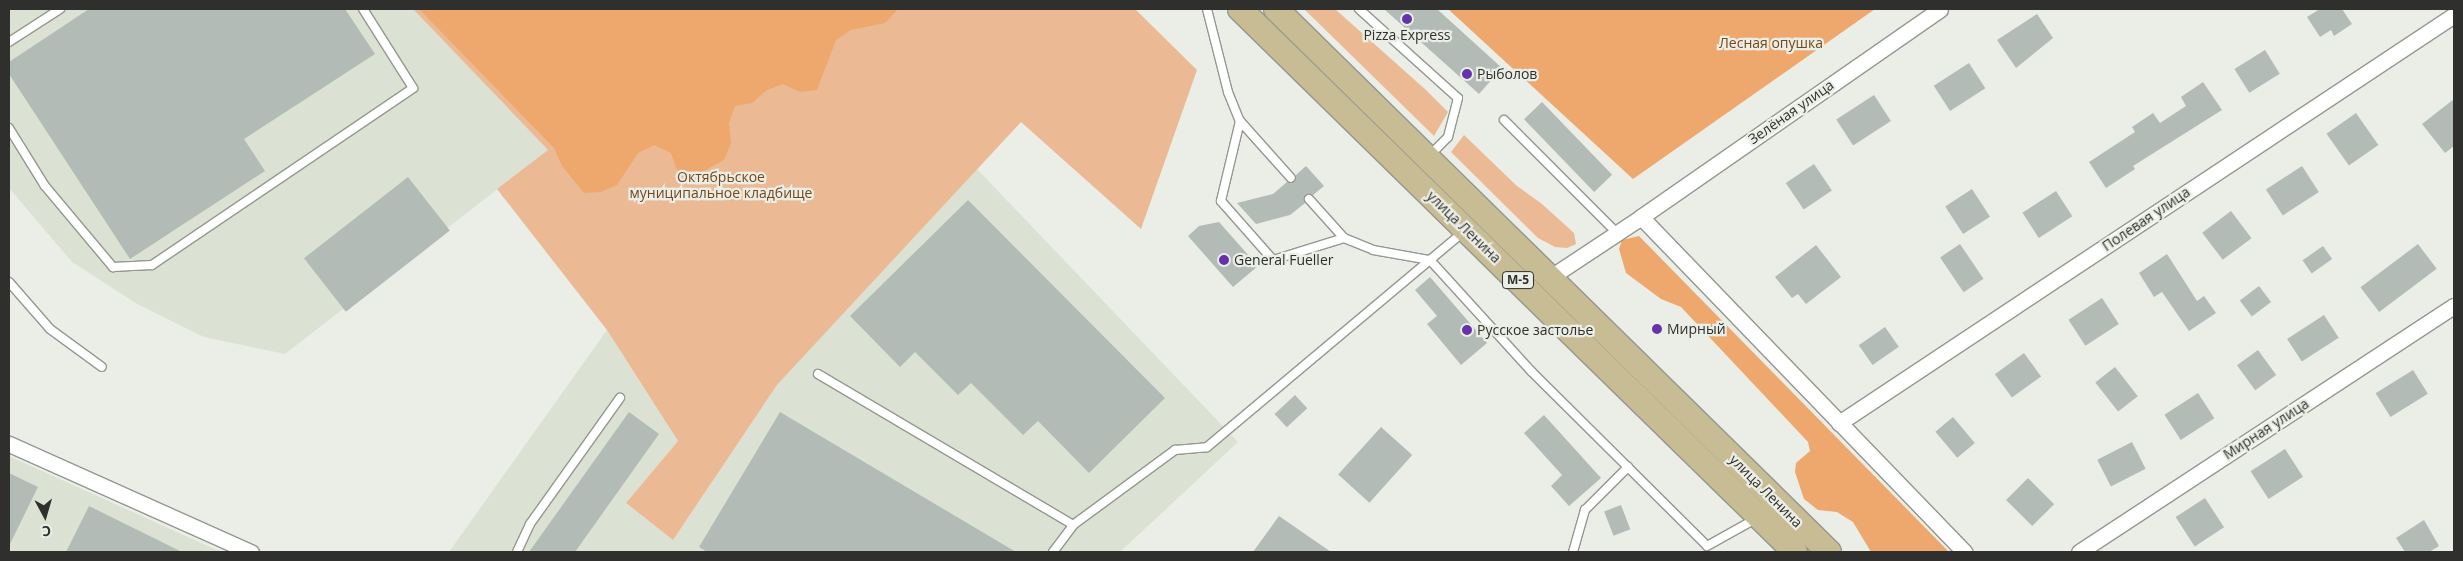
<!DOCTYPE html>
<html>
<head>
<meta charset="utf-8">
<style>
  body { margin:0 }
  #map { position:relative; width:2463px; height:561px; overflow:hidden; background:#eaeee6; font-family:"Open Sans",sans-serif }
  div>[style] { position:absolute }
  .built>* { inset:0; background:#dbe2d3 }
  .green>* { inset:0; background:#ebba94 }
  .forest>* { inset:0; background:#eea76c }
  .building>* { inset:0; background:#b2bbb6; transform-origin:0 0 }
  .roads { filter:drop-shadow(1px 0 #949890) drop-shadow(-1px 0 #949890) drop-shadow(0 1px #949890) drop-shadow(0 -1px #949890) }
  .lane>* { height:8px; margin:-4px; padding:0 4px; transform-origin:4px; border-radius:4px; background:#fff }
  .street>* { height:15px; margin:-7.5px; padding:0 7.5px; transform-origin:7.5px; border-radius:7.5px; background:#fff }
  .primary>* { height:24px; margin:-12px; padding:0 12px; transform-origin:12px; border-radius:12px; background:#c7bc93 }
  .dots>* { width:14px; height:14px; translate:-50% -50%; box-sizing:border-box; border:2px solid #eaeee6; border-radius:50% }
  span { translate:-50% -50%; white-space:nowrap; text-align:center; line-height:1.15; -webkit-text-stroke:4.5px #eaeee6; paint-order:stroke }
  .shield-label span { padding:1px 4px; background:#eaeee6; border:1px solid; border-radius:4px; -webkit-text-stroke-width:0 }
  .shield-label { font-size:12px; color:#2f302d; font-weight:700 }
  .poi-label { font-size:14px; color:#2f302d }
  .left { translate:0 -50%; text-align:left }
  .park-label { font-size:14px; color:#75471b }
  .street-label { font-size:14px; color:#2f302d }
  .frame { position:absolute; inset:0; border:10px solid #2f302d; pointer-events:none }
  .north { position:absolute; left:20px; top:491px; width:50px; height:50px; -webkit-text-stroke:4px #eaeee6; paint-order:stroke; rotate:174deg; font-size:14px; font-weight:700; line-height:20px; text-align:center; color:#2f302d }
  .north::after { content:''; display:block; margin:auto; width:18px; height:22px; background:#2f302d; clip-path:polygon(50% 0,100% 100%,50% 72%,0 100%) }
</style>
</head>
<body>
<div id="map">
  <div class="built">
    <i style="clip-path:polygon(9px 9px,413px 9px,548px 150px,285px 354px,204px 337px,139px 305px,72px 262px,9px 188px)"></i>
    <i style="clip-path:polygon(977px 169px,1238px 442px,1120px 552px,449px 552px,607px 330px,678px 441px,626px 503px,673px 540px,777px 385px)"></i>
    <i style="clip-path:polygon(9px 456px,221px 552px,9px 552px)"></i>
  </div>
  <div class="green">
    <i style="clip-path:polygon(413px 9px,1135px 9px,1197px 70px,1141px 229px,1021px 122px,777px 385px,673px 540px,626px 503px,678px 441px,607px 330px,497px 189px,548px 150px)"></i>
    <i style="clip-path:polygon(1304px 9px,1335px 9px,1426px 90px,1448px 112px,1434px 136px)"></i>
    <i style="clip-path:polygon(1464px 135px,1517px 186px,1542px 204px,1574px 233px,1576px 244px,1567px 248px,1555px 247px,1538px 238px,1451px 152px)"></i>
  </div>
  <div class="forest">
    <i style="clip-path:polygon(419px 9px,898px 9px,885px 23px,851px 30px,836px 40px,817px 90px,800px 92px,783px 84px,767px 90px,752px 103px,735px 106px,729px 123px,731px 143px,724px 160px,693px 177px,677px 170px,671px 153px,654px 145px,638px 153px,617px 185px,601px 192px,584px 193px,562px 166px,554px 148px)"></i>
    <i style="clip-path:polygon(1448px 9px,1875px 9px,1633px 179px)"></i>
    <i style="clip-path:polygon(1639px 236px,1949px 552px,1871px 552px,1853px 522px,1837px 512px,1818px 510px,1804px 499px,1795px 472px,1796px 463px,1810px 451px,1808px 442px,1681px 307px,1661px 299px,1626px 273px,1619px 249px,1622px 240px)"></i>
  </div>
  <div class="building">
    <i style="clip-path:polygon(89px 9px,345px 9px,375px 54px,244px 139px,265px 171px,130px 259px,9px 74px,9px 62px)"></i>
    <i style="clip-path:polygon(1384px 9px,1437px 9px,1502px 68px,1479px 94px)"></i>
    <i style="clip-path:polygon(2320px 9px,2342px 9px,2352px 24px,2334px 36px,2331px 30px,2320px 37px,2307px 17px)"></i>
    <i style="clip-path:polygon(2037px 14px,2053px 38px,2016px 68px,1997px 40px)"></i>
    <i style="left:2265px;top:50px;width:28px;height:36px;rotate:58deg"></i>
    <i style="left:1969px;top:63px;width:30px;height:42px;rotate:57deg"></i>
    <i style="clip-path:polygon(2203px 82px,2222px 110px,2133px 166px,2135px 169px,2106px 188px,2089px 162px,2135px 132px,2132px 127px,2153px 113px,2160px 123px,2186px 106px,2181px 97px)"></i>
    <i style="left:1874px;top:95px;width:31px;height:45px;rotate:57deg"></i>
    <i style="clip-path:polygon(2454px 99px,2454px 146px,2445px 153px,2422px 124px)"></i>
    <i style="left:1542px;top:102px;width:101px;height:25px;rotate:46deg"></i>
    <i style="left:2356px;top:113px;width:39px;height:36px;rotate:55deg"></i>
    <i style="left:1814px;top:164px;width:32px;height:34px;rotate:56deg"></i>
    <i style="clip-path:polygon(1306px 166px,1324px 186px,1313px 195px,1306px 195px,1305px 203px,1290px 215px,1256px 224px,1237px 203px,1273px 194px,1287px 182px,1294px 182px,1296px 175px)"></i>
    <i style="left:2302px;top:166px;width:31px;height:43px;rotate:57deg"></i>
    <i style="left:408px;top:177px;width:68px;height:132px;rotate:52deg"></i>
    <i style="left:1972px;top:189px;width:33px;height:32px;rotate:57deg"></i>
    <i style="left:2056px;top:191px;width:30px;height:40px;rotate:57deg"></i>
    <i style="clip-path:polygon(968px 200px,1165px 398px,1089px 473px,1038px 421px,1023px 435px,971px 383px,958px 395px,915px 352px,900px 367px,850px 316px)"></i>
    <i style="left:2231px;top:211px;width:34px;height:36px;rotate:53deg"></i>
    <i style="clip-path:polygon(1219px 222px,1258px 266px,1233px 287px,1188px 236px,1199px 226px)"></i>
    <i style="left:1960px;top:244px;width:42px;height:24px;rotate:56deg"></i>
    <i style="left:2418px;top:244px;width:31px;height:72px;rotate:53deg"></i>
    <i style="clip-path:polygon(1816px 245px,1841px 277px,1806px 304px,1798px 294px,1792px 298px,1775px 277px)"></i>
    <i style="left:2323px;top:246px;width:16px;height:25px;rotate:55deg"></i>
    <i style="clip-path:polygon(2167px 254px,2197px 301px,2204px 296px,2216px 313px,2189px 331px,2162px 292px,2154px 297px,2139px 273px)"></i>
    <i style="clip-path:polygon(1430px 277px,1487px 343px,1461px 365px,1427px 324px,1437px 316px,1415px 290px)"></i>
    <i style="left:2259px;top:286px;width:20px;height:24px;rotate:53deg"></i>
    <i style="left:2102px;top:298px;width:31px;height:40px;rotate:57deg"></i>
    <i style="left:2324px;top:315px;width:27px;height:44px;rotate:57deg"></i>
    <i style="left:1885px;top:327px;width:24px;height:32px;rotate:55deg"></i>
    <i style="left:2258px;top:350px;width:31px;height:26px;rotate:54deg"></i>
    <i style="left:2024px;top:353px;width:29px;height:36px;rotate:54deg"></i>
    <i style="left:2115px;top:367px;width:37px;height:25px;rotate:52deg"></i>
    <i style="left:2413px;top:370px;width:28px;height:44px;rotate:58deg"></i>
    <i style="left:2198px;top:393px;width:30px;height:40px;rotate:57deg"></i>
    <i style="left:1295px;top:395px;width:18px;height:28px;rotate:47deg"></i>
    <i style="clip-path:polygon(629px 412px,659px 434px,575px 552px,529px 552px)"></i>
    <i style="clip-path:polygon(780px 412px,1016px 552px,707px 552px,699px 547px)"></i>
    <i style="clip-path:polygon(1544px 415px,1601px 478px,1569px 506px,1551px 486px,1562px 475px,1524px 433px)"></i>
    <i style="left:1953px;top:417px;width:34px;height:23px;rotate:50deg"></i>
    <i style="left:1381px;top:427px;width:42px;height:64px;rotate:42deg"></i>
    <i style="left:2132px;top:442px;width:30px;height:39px;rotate:63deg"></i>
    <i style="left:2285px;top:449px;width:33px;height:41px;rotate:57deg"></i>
    <i style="clip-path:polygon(9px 473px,38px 487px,9px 546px)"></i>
    <i style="left:2028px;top:478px;width:37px;height:31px;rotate:45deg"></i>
    <i style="left:2205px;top:498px;width:35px;height:35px;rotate:57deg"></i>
    <i style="left:1621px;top:505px;width:26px;height:18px;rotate:69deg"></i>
    <i style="clip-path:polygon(89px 506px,182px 552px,66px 552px)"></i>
    <i style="clip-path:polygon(1279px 516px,1331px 552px,1253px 552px)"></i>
    <i style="clip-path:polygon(2424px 520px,2439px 546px,2429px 552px,2405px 552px,2396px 538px)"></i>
  </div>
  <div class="roads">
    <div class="lane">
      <i style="left:1207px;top:9px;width:86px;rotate:75.8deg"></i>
      <i style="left:1228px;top:92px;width:31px;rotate:68deg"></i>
      <i style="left:1240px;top:121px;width:76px;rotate:48.2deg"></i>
      <i style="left:1359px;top:9px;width:133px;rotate:42deg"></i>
      <i style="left:1458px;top:98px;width:40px;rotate:104.4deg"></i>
      <i style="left:1448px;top:137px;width:27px;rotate:135deg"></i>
      <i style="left:9px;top:42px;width:61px;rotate:-32.9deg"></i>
      <i style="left:1504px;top:120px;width:160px;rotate:45deg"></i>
      <i style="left:1240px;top:121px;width:82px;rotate:103.4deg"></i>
      <i style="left:1221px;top:201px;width:79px;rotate:48.6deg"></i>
      <i style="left:1273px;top:260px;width:74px;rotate:-17.2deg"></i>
      <i style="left:9px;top:128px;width:68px;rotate:58.2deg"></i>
      <i style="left:45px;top:186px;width:106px;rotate:50deg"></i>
      <i style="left:113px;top:267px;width:39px;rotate:-3deg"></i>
      <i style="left:152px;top:265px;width:315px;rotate:-34.1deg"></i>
      <i style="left:413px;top:88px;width:93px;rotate:-122.3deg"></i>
      <i style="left:1309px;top:199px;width:52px;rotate:48.1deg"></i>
      <i style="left:1344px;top:238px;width:31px;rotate:22deg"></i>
      <i style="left:1373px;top:250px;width:58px;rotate:10deg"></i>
      <i style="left:1430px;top:260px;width:150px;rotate:47.7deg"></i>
      <i style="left:1531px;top:371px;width:248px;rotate:44.8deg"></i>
      <i style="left:1707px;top:546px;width:57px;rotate:-29.2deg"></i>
      <i style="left:9px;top:282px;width:62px;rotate:48.9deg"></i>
      <i style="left:50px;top:329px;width:64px;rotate:36.2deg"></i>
      <i style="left:818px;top:374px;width:296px;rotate:30.6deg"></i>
      <i style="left:517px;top:552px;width:31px;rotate:-65deg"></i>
      <i style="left:530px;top:524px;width:155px;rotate:-54.5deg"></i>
      <i style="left:1053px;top:552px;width:34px;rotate:-53deg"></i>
      <i style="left:1073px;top:525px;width:127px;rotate:-36.3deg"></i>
      <i style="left:1175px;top:450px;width:32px;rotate:-5deg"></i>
      <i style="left:1207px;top:447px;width:336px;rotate:-40deg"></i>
      <i style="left:1573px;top:552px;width:44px;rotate:-74.1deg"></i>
      <i style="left:1585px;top:510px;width:61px;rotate:-45deg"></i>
    </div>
    <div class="street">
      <i style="left:1641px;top:217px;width:364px;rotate:-34.8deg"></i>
      <i style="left:1549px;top:278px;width:110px;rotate:-33.5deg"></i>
      <i style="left:1641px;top:217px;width:466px;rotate:46deg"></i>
      <i style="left:1839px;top:423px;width:738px;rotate:-33.56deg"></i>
      <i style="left:9px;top:444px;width:265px;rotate:24.1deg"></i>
      <i style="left:2079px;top:552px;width:448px;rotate:-33.3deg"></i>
    </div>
    <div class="primary">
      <i style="left:1240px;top:9px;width:776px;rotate:44.37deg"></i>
      <i style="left:1276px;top:9px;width:775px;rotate:44.48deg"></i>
    </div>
  </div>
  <div class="dots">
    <i style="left:1407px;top:19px;background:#6632a9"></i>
    <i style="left:1467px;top:74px;background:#6632a9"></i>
    <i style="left:1224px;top:260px;background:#6632a9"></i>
    <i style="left:1657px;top:329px;background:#6632a9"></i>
    <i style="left:1467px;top:330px;background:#6632a9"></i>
  </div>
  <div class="shield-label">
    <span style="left:1518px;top:280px">М-5</span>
  </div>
  <div class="poi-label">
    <span style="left:1407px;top:35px">Pizza Express</span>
    <span class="left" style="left:1477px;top:74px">Рыболов</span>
    <span class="left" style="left:1234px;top:260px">General Fueller</span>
    <span class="left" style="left:1667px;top:329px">Мирный</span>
    <span class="left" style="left:1477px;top:330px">Русское застолье</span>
  </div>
  <div class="park-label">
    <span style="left:1771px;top:43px">Лесная опушка</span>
    <span style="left:721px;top:185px">Октябрьское<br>муниципальное кладбище</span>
  </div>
  <div class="street-label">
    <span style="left:1791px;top:112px;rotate:-35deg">Зелёная улица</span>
    <span style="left:2146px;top:219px;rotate:-34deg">Полевая улица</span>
    <span style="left:1464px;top:227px;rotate:44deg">улица Ленина</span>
    <span style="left:2266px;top:429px;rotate:-33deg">Мирная улица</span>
    <span style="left:1766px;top:491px;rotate:45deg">улица Ленина</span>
  </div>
  <div class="frame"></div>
  <div class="north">С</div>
</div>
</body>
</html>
